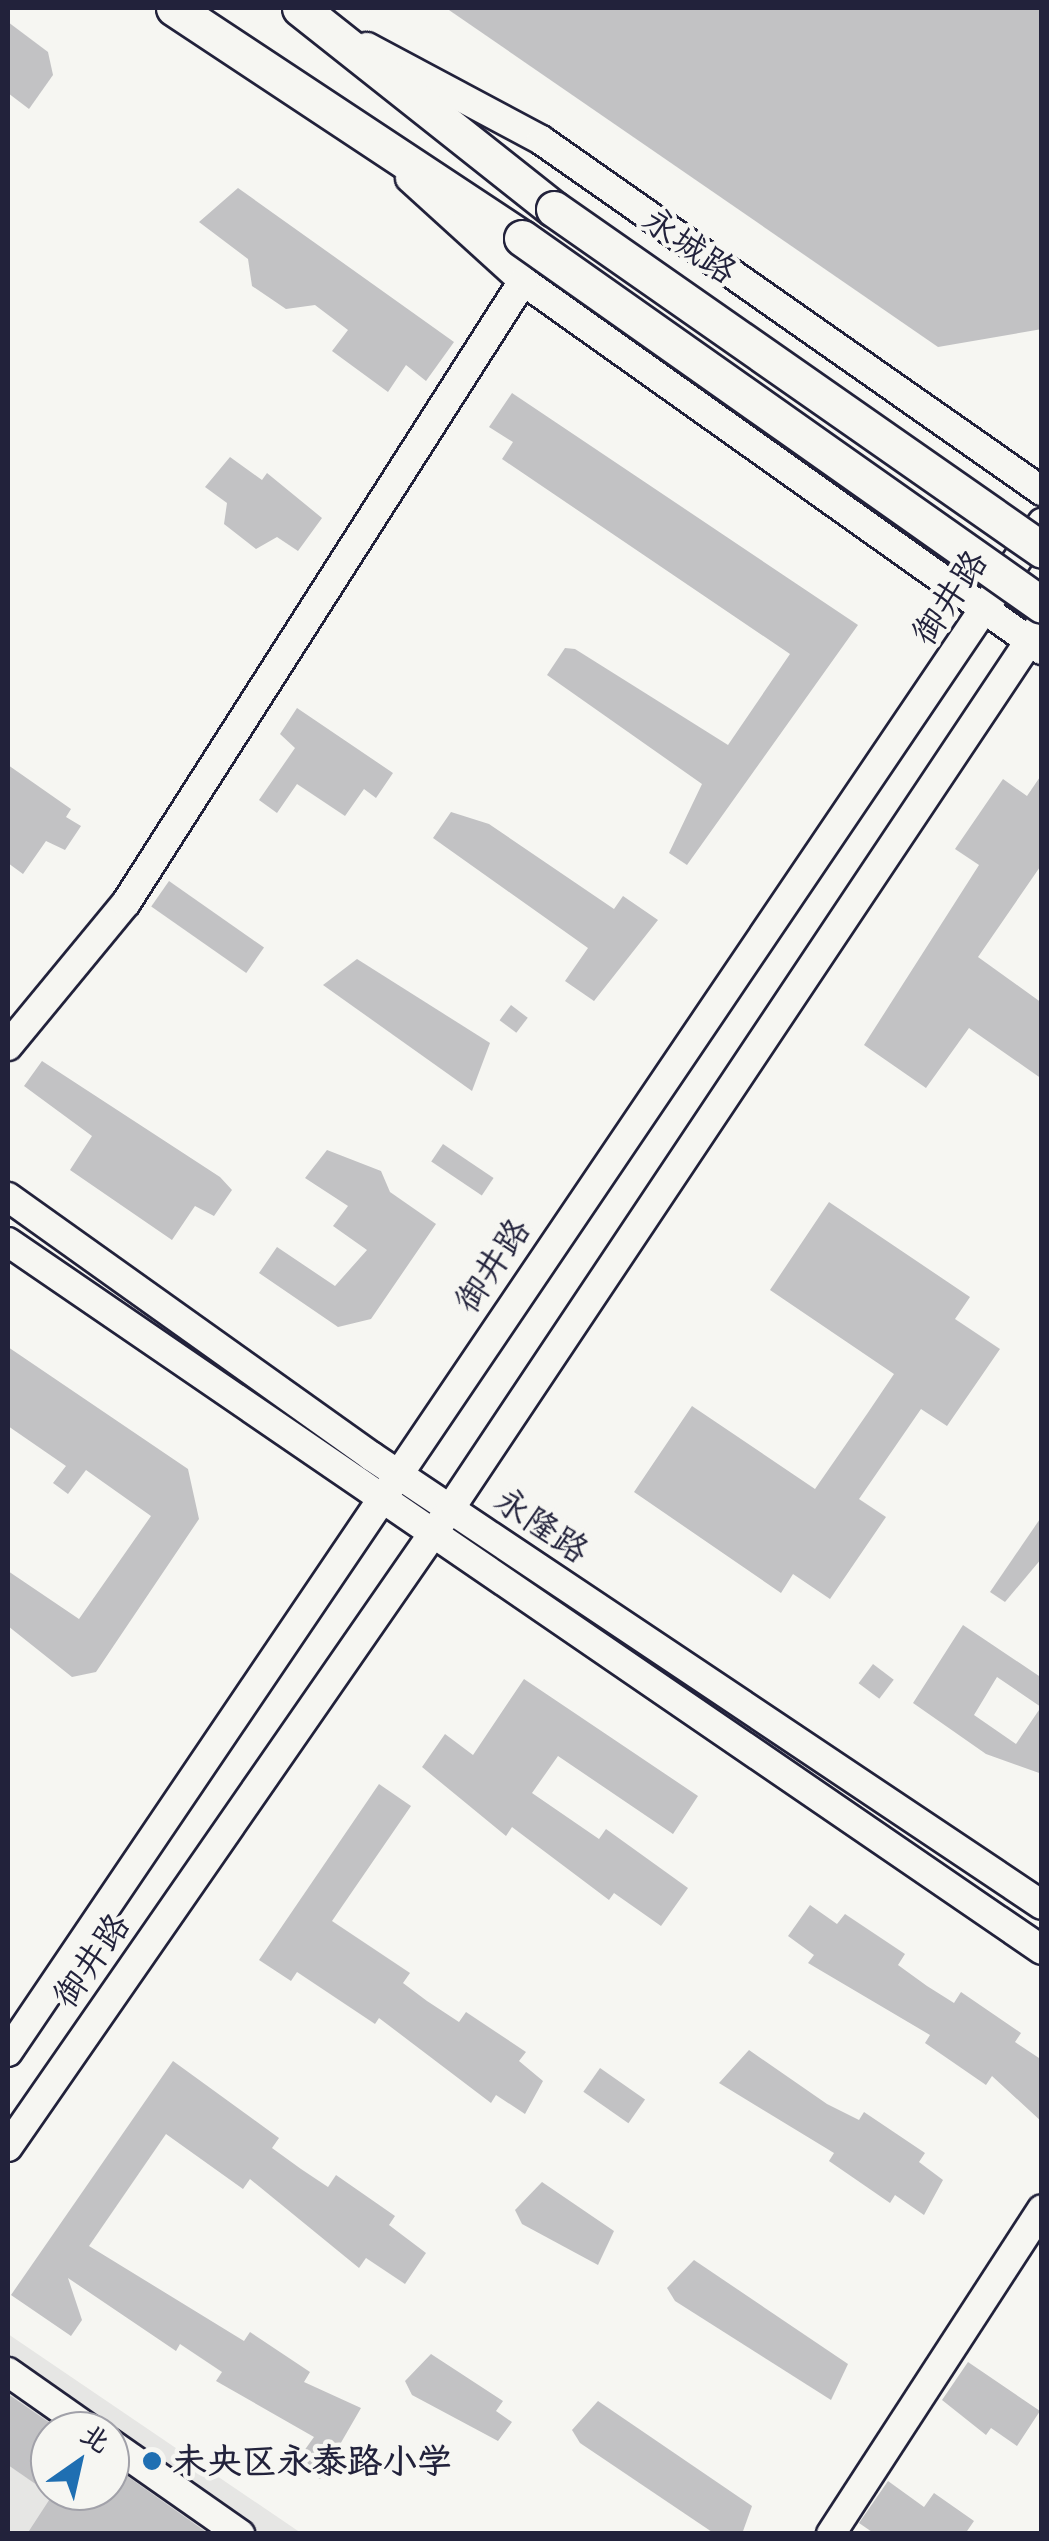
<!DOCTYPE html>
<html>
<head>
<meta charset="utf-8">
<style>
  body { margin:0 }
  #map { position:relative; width:1049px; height:2541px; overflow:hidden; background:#f6f6f2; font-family:"Patrick Hand","LXGW WenKai TC",sans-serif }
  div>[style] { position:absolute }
  .built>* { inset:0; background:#e6e6e4 }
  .building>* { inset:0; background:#c2c2c4; transform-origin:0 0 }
  .roads { filter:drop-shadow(2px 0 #22223b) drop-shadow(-2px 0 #22223b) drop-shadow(0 2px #22223b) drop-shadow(0 -2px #22223b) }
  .minor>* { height:28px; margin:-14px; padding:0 14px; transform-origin:14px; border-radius:14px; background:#f6f6f2 }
  .major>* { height:35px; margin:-17.5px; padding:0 17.5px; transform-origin:17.5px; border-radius:17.5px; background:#f6f6f2 }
  .bridges { filter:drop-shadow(2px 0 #22223b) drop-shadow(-2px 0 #22223b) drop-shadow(0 2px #22223b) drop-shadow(0 -2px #22223b) }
  .major-bridge>* { height:35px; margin:-17.5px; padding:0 17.5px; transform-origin:17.5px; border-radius:17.5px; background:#f6f6f2 }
  .dots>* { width:28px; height:28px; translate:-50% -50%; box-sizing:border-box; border:5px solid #f6f6f2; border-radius:50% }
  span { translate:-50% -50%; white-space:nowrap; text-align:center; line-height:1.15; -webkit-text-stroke:9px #f6f6f2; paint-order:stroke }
  .street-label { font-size:35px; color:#22223b }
  .poi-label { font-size:35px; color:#22223b; font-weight:700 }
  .left { translate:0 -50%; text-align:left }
  .frame { position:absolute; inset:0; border:10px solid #22223b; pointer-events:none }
  .north { position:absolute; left:30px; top:2411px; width:100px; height:100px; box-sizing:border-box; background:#f6f6f2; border:2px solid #a1a1a9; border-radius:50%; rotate:34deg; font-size:28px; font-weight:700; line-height:40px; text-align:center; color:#22223b }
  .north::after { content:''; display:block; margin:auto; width:35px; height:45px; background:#1f6fb2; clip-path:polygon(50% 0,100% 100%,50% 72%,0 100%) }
</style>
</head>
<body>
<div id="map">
  <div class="built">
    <i style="clip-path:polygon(evenodd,8px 2334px,301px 2533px,8px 2533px,8px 2334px,50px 2431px,110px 2431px,110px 2491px,50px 2491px,50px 2431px)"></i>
  </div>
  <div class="building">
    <i style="clip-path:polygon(446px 8px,1042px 8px,1042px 329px,938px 347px)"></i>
    <i style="clip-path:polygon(8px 22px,48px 52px,53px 75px,29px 109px,8px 93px)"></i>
    <i style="clip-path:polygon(238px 188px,454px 342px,426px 381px,406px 365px,388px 392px,332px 351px,348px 330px,315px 305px,286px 309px,252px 286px,248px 259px,199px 222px)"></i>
    <i style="clip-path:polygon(512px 393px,858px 625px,687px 865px,669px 853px,702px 784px,547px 675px,565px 648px,575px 649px,728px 745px,790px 654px,502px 459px,513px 442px,489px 427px)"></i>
    <i style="clip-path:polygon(230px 457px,262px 480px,267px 473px,322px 518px,298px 551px,277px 537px,256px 549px,224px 524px,227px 503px,205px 487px)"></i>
    <i style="clip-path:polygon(297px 708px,393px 773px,376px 798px,364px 789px,345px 816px,297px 784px,277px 813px,259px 800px,295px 748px,280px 734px)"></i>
    <i style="clip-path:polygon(8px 765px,71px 809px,66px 817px,81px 826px,65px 850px,46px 841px,23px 874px,8px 863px)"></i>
    <i style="clip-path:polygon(1042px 774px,1042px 864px,978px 957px,1042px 1003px,1042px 1079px,969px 1028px,926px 1088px,864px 1045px,979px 865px,955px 849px,1003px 779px,1027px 796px)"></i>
    <i style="clip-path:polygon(451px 812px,489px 824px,614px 909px,623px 896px,658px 920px,594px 1001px,565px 981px,588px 948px,433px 838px)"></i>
    <i style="left:169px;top:881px;width:116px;height:31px;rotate:35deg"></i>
    <i style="clip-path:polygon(357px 959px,490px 1043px,472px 1091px,323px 985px)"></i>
    <i style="left:511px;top:1005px;width:21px;height:19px;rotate:37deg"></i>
    <i style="clip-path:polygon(42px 1061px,220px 1177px,232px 1190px,214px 1216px,195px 1206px,172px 1240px,70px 1170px,92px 1136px,24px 1086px)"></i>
    <i style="left:443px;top:1144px;width:61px;height:21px;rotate:34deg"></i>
    <i style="clip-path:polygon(327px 1150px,381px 1171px,390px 1192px,436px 1224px,371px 1319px,338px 1327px,259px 1273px,277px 1247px,335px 1286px,367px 1250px,333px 1226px,348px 1206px,305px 1178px)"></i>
    <i style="clip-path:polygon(829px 1202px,970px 1297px,955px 1319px,1000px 1349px,947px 1426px,921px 1409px,859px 1499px,886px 1517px,830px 1599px,793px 1574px,781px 1593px,634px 1492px,692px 1406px,815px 1489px,867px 1414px,894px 1374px,770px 1290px)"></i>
    <i style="clip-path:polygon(8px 1347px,188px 1469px,199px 1519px,96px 1672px,72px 1677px,8px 1626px,8px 1571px,79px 1619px,151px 1516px,86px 1470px,68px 1494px,53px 1483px,66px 1466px,8px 1426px)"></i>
    <i style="clip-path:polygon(1042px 1516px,1042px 1558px,1005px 1602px,990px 1592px)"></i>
    <i style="clip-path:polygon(evenodd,963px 1625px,1042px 1678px,1042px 1774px,986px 1754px,913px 1703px,963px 1625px,997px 1677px,1041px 1707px,1016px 1744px,974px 1715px,997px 1677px)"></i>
    <i style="left:873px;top:1664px;width:26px;height:24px;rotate:37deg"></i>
    <i style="clip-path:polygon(524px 1679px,698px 1796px,673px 1834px,558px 1756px,532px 1793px,599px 1839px,606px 1829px,688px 1888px,661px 1926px,614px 1893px,609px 1900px,512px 1827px,506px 1836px,422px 1767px,445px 1734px,473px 1755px)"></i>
    <i style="clip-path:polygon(379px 1784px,411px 1806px,332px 1921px,410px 1973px,403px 1983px,427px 2001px,459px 2022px,466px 2012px,526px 2052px,519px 2061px,543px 2081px,525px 2114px,496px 2095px,491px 2103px,379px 2018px,375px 2024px,297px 1972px,291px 1981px,259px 1960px)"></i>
    <i style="clip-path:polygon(810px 1905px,837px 1924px,845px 1914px,905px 1954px,898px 1965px,927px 1986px,954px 2003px,961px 1992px,1021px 2033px,1015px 2042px,1042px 2060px,1042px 2122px,992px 2076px,986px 2085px,925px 2043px,930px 2035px,808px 1963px,814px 1955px,788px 1936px)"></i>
    <i style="clip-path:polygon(749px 2050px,827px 2104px,859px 2120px,864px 2112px,925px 2153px,919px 2162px,943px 2180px,924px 2215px,895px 2195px,890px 2203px,829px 2161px,834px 2153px,719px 2083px)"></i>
    <i style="clip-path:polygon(173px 2061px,279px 2138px,272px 2148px,301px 2169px,328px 2187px,336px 2175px,395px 2216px,389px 2225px,426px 2253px,405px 2284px,366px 2258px,359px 2268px,250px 2179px,243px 2189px,166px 2134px,89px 2246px,244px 2341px,250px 2332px,310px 2372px,304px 2382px,361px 2408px,320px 2479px,296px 2462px,314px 2437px,216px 2381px,222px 2372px,180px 2344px,176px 2351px,68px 2278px,82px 2320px,71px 2336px,11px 2295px)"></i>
    <i style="left:600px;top:2068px;width:55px;height:29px;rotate:35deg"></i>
    <i style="clip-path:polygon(542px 2182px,614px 2231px,598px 2265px,522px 2224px,515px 2210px)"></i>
    <i style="clip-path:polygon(694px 2260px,848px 2364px,831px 2400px,675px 2301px,667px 2288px)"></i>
    <i style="clip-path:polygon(431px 2354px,503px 2401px,496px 2411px,512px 2422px,498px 2441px,412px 2395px,405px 2381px)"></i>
    <i style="clip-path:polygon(968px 2362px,1040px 2411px,1017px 2446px,991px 2428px,986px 2435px,942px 2400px)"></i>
    <i style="clip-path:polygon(8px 2394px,50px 2423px,50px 2494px,8px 2465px)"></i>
    <i style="clip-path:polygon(598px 2401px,752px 2506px,742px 2534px,715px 2534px,580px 2443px,572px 2430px)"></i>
    <i style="clip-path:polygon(110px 2464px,209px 2534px,27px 2534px,55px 2491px,110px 2491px)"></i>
    <i style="clip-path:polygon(888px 2481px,924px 2507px,934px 2493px,974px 2521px,965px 2534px,875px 2534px,859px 2523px)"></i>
  </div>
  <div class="roads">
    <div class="minor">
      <i style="left:367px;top:47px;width:197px;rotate:28.1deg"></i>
      <i style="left:541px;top:140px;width:612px;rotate:35.02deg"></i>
      <i style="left:410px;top:178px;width:153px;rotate:42.3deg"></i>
      <i style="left:523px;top:281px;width:637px;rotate:35.41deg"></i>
      <i style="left:8px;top:1046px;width:185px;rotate:-50.5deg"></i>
      <i style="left:126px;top:903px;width:738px;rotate:-57.45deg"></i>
      <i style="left:8px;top:1197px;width:446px;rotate:35.5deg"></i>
      <i style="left:371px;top:1456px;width:807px;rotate:33.79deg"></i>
      <i style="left:8px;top:1242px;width:1253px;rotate:34.4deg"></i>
      <i style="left:8px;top:2052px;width:1846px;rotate:-55.93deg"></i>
      <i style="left:8px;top:2147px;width:776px;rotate:-55.29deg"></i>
      <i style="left:450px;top:1509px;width:1066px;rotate:-56.28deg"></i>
      <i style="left:8px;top:2372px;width:103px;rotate:35.1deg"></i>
      <i style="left:110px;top:2443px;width:159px;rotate:35deg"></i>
      <i style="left:831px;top:2534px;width:387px;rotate:-57deg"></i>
    </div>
    <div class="major">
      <i style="left:174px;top:8px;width:417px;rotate:33.5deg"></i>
      <i style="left:300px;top:8px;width:324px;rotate:38.4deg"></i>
    </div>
  </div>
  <div class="bridges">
    <div class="major-bridge">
      <i style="left:554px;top:209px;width:595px;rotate:34.94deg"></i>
      <i style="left:522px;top:238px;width:636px;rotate:35.21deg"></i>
    </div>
  </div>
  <div class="dots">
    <i style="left:152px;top:2461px;background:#1f6fb2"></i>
  </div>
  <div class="street-label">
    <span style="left:690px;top:245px;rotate:35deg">永城路</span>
    <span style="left:949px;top:597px;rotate:-56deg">御井路</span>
    <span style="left:492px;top:1265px;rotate:-56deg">御井路</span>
    <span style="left:542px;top:1525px;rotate:34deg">永隆路</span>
    <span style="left:91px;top:1960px;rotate:-55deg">御井路</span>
  </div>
  <div class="poi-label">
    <span class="left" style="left:172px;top:2461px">未央区永泰路小学</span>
  </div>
  <div class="frame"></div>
  <div class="north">北</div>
</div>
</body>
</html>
